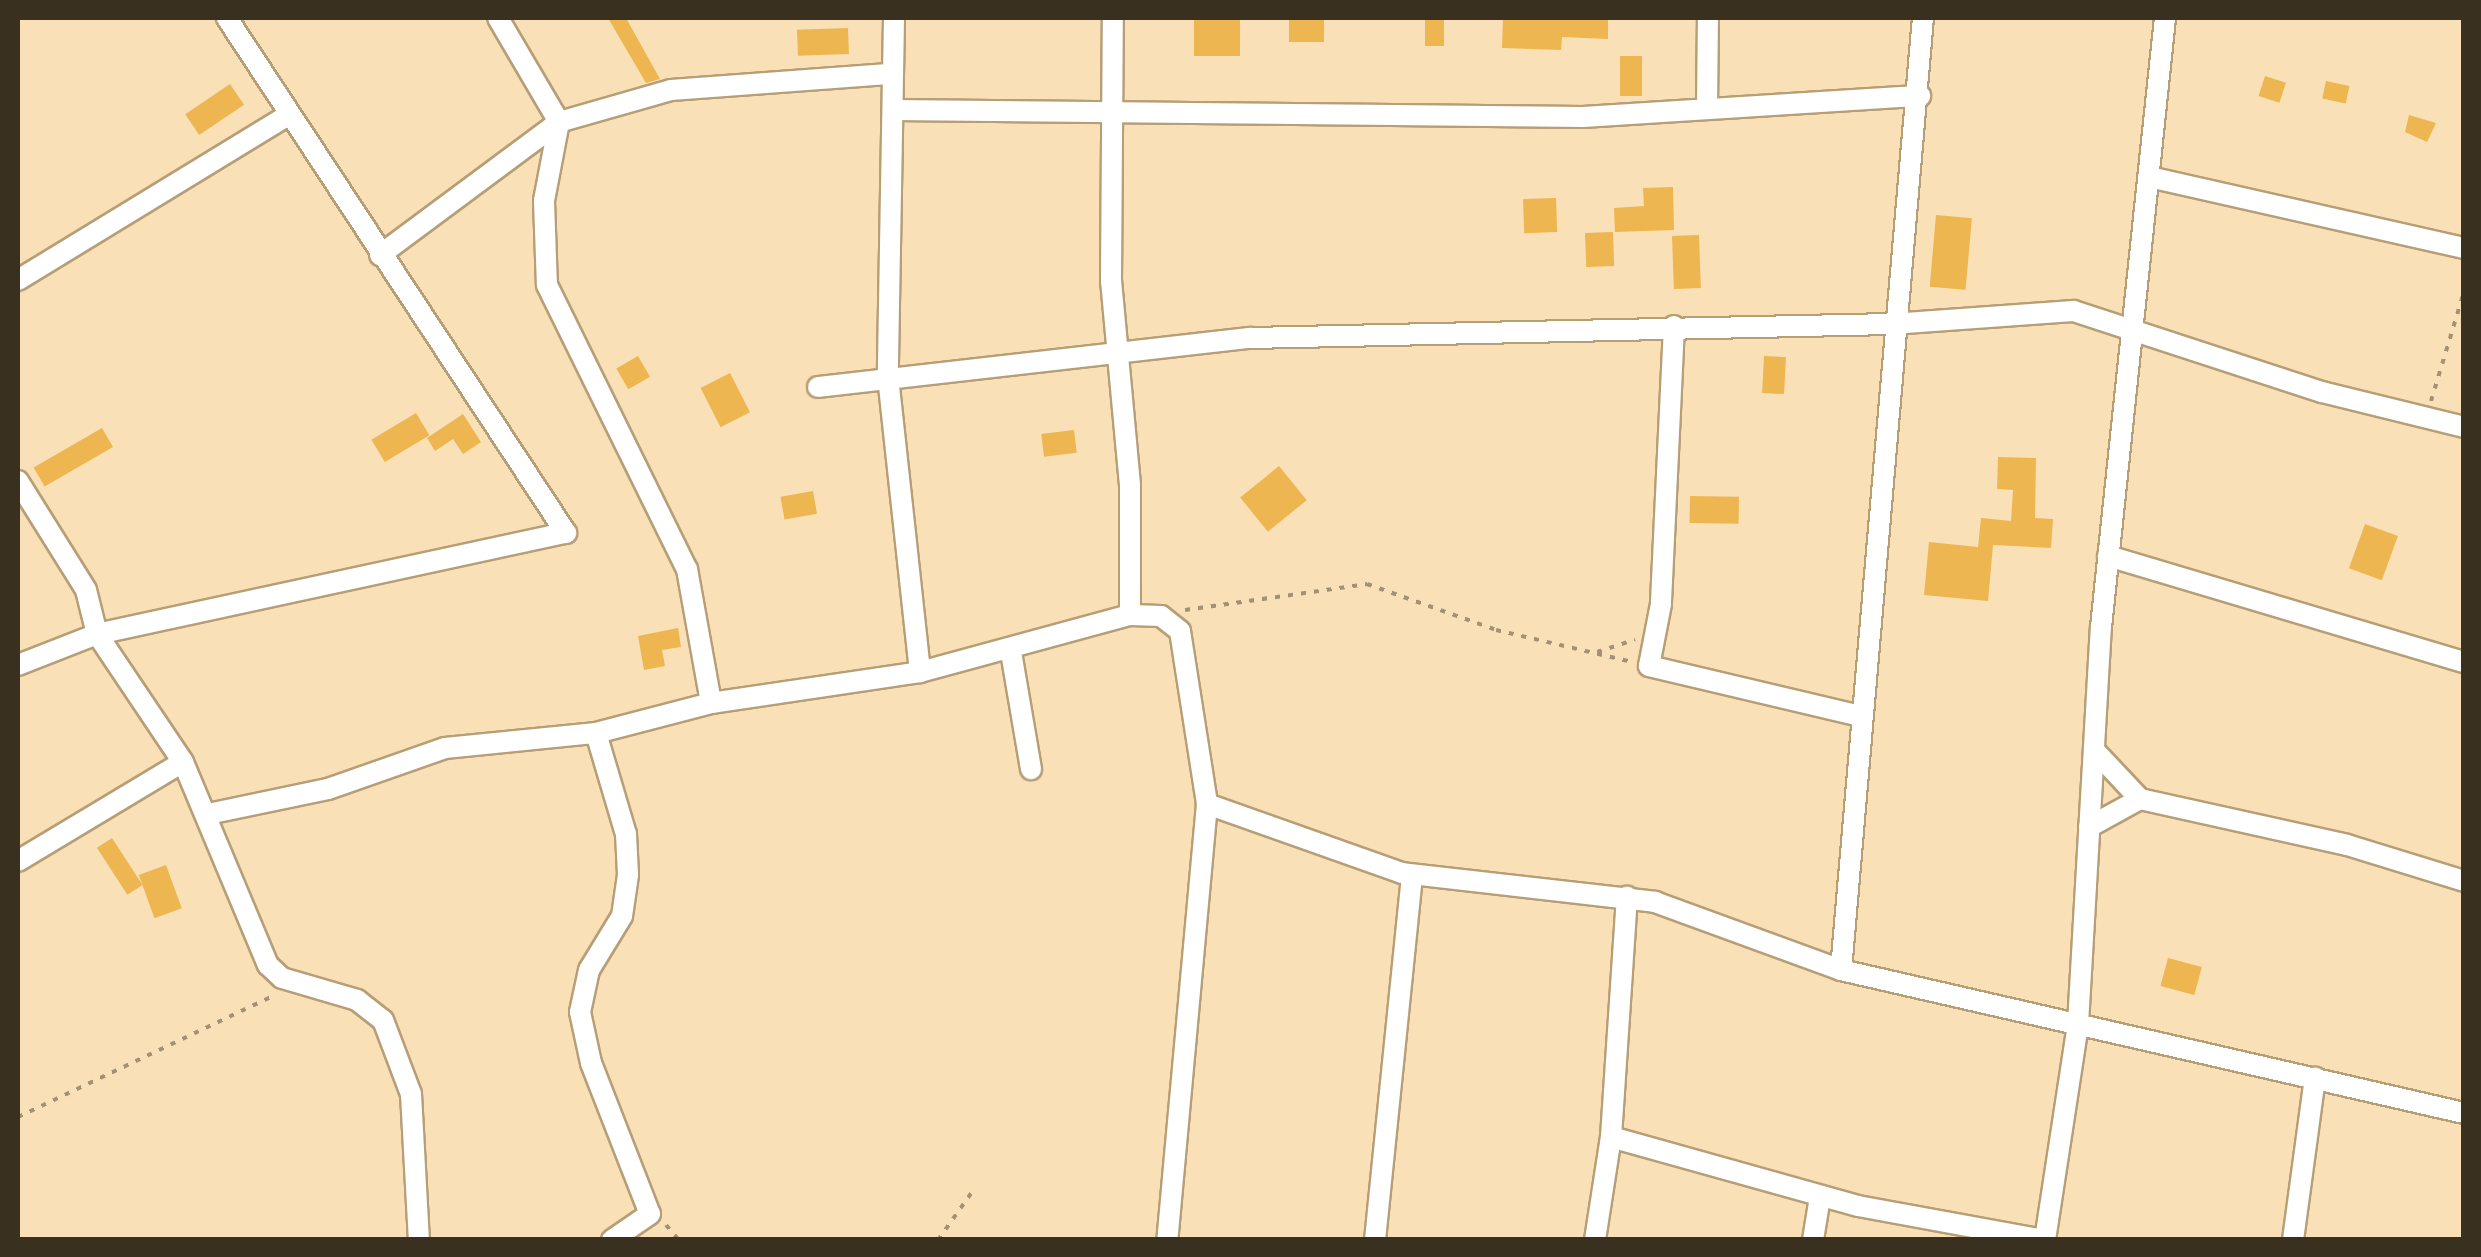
<!DOCTYPE html>
<html>
<head>
<meta charset="utf-8">
<style>
  body { margin:0 }
  #map { position:relative; width:2481px; height:1257px; overflow:hidden; background:#f9e0b7; font-family:"Fira Sans Condensed",sans-serif }
  div>[style] { position:absolute }
  .building>* { inset:0; background:#edb650; transform-origin:0 0 }
  .path>* { height:4px; margin-top:-2px; transform-origin:0; background:repeating-linear-gradient(90deg,#a39173 0 5px,transparent 0 13px) }
  .roads { filter:drop-shadow(2px 0 #b69e77) drop-shadow(-2px 0 #b69e77) drop-shadow(0 2px #b69e77) drop-shadow(0 -2px #b69e77) }
  .minor>* { height:20px; margin:-10px; padding:0 10px; transform-origin:10px; border-radius:10px; background:#fff }
  span { translate:-50% -50%; white-space:nowrap; text-align:center; line-height:1.15; -webkit-text-stroke:10px #feefd6; paint-order:stroke }
  .frame { position:absolute; inset:0; border:20px solid #3a3020; pointer-events:none }
</style>
</head>
<body>
<div id="map">
  <div class="building">
    <i style="clip-path:polygon(608px 18px,626px 18px,660px 79px,646px 83px)"></i>
    <i style="left:1194px;top:18px;width:46px;height:38px"></i>
    <i style="left:1289px;top:18px;width:35px;height:24px"></i>
    <i style="left:1425px;top:18px;width:19px;height:28px"></i>
    <i style="clip-path:polygon(1503px 18px,1608px 18px,1608px 39px,1562px 37px,1561px 50px,1502px 48px)"></i>
    <i style="left:848px;top:28px;width:26px;height:51px;rotate:88deg"></i>
    <i style="left:1620px;top:56px;width:22px;height:40px"></i>
    <i style="left:2265px;top:76px;width:22px;height:21px;rotate:18deg"></i>
    <i style="left:2326px;top:81px;width:24px;height:18px;rotate:12deg"></i>
    <i style="left:230px;top:84px;width:25px;height:54px;rotate:56deg"></i>
    <i style="clip-path:polygon(2409px 115px,2436px 123px,2427px 142px,2405px 132px)"></i>
    <i style="clip-path:polygon(1673px 187px,1674px 230px,1615px 232px,1614px 208px,1644px 206px,1643px 188px)"></i>
    <i style="left:1556px;top:198px;width:34px;height:33px;rotate:88deg"></i>
    <i style="left:1936px;top:215px;width:36px;height:72px;rotate:5deg"></i>
    <i style="left:1613px;top:232px;width:34px;height:28px;rotate:88deg"></i>
    <i style="left:1699px;top:235px;width:53px;height:27px;rotate:88deg"></i>
    <i style="left:638px;top:356px;width:24px;height:25px;rotate:60deg"></i>
    <i style="left:1764px;top:356px;width:22px;height:37px;rotate:3deg"></i>
    <i style="left:730px;top:373px;width:44px;height:33px;rotate:63deg"></i>
    <i style="left:416px;top:413px;width:26px;height:52px;rotate:59deg"></i>
    <i style="clip-path:polygon(463px 414px,481px 442px,463px 454px,453px 439px,435px 451px,427px 438px)"></i>
    <i style="left:102px;top:428px;width:22px;height:79px;rotate:60deg"></i>
    <i style="left:1074px;top:430px;width:23px;height:33px;rotate:83deg"></i>
    <i style="clip-path:polygon(1998px 457px,2036px 458px,2035px 518px,2053px 519px,2051px 548px,1993px 545px,1988px 601px,1924px 595px,1929px 542px,1978px 547px,1981px 518px,2011px 521px,2013px 490px,1997px 489px)"></i>
    <i style="left:1279px;top:466px;width:44px;height:50px;rotate:51deg"></i>
    <i style="left:813px;top:491px;width:23px;height:33px;rotate:80deg"></i>
    <i style="left:1690px;top:496px;width:49px;height:27px;rotate:1deg"></i>
    <i style="left:2365px;top:524px;width:35px;height:47px;rotate:20deg"></i>
    <i style="clip-path:polygon(678px 628px,681px 647px,662px 650px,665px 666px,644px 670px,638px 636px)"></i>
    <i style="left:112px;top:838px;width:56px;height:18px;rotate:57deg"></i>
    <i style="left:166px;top:865px;width:46px;height:29px;rotate:70deg"></i>
    <i style="left:2168px;top:958px;width:35px;height:29px;rotate:15deg"></i>
  </div>
  <div class="path">
    <i style="left:2431px;top:401px;width:114px;rotate:-73.2deg"></i>
    <i style="left:1185px;top:610px;width:184px;rotate:-8.1deg"></i>
    <i style="left:1367px;top:584px;width:137px;rotate:19.6deg"></i>
    <i style="left:1496px;top:630px;width:140px;rotate:13.2deg"></i>
    <i style="left:1597px;top:652px;width:40px;rotate:-18deg"></i>
    <i style="left:18px;top:1117px;width:284px;rotate:-25.4deg"></i>
    <i style="left:666px;top:1225px;width:20px;rotate:49deg"></i>
    <i style="left:938px;top:1240px;width:59px;rotate:-54.7deg"></i>
  </div>
  <div class="roads">
    <div class="minor">
      <i style="left:498px;top:18px;width:121px;rotate:59.6deg"></i>
      <i style="left:559px;top:122px;width:80px;rotate:100.8deg"></i>
      <i style="left:544px;top:201px;width:84px;rotate:88deg"></i>
      <i style="left:547px;top:285px;width:317px;rotate:63.8deg"></i>
      <i style="left:687px;top:569px;width:136px;rotate:79.8deg"></i>
      <i style="left:894px;top:18px;width:359px;rotate:91deg"></i>
      <i style="left:888px;top:377px;width:297px;rotate:83.8deg"></i>
      <i style="left:1707px;top:108px;width:90px;rotate:-89.4deg"></i>
      <i style="left:893px;top:110px;width:690px;rotate:0.58deg"></i>
      <i style="left:1583px;top:117px;width:338px;rotate:-3.6deg"></i>
      <i style="left:2149px;top:177px;width:323px;rotate:12.7deg"></i>
      <i style="left:380px;top:255px;width:223px;rotate:-36.6deg"></i>
      <i style="left:559px;top:122px;width:116px;rotate:-15.9deg"></i>
      <i style="left:671px;top:90px;width:221px;rotate:-4.2deg"></i>
      <i style="left:18px;top:280px;width:315px;rotate:-31.4deg"></i>
      <i style="left:1674px;top:326px;width:278px;rotate:92.7deg"></i>
      <i style="left:1661px;top:604px;width:63px;rotate:101deg"></i>
      <i style="left:1649px;top:666px;width:217px;rotate:13.3deg"></i>
      <i style="left:818px;top:387px;width:435px;rotate:-6.5deg"></i>
      <i style="left:1250px;top:338px;width:641px;rotate:-1.25deg"></i>
      <i style="left:1891px;top:324px;width:183px;rotate:-4.1deg"></i>
      <i style="left:2074px;top:311px;width:261px;rotate:18.1deg"></i>
      <i style="left:2322px;top:392px;width:146px;rotate:13.8deg"></i>
      <i style="left:18px;top:481px;width:128px;rotate:58deg"></i>
      <i style="left:86px;top:590px;width:45px;rotate:76deg"></i>
      <i style="left:97px;top:634px;width:154px;rotate:56.1deg"></i>
      <i style="left:183px;top:762px;width:220px;rotate:67.3deg"></i>
      <i style="left:268px;top:965px;width:19px;rotate:43deg"></i>
      <i style="left:282px;top:978px;width:78px;rotate:16.3deg"></i>
      <i style="left:357px;top:1000px;width:33px;rotate:38deg"></i>
      <i style="left:383px;top:1020px;width:79px;rotate:69.3deg"></i>
      <i style="left:411px;top:1094px;width:146px;rotate:86.9deg"></i>
      <i style="left:2108px;top:556px;width:371px;rotate:16.6deg"></i>
      <i style="left:1130px;top:615px;width:31px;rotate:2deg"></i>
      <i style="left:1161px;top:616px;width:24px;rotate:38deg"></i>
      <i style="left:1180px;top:631px;width:175px;rotate:81.1deg"></i>
      <i style="left:1207px;top:804px;width:438px;rotate:95.2deg"></i>
      <i style="left:1011px;top:652px;width:119px;rotate:80.3deg"></i>
      <i style="left:18px;top:665px;width:85px;rotate:-21.4deg"></i>
      <i style="left:97px;top:634px;width:480px;rotate:-12.2deg"></i>
      <i style="left:566px;top:533px;width:617px;rotate:-123.36deg"></i>
      <i style="left:596px;top:733px;width:105px;rotate:73.5deg"></i>
      <i style="left:626px;top:834px;width:41px;rotate:87.2deg"></i>
      <i style="left:628px;top:875px;width:41px;rotate:98.3deg"></i>
      <i style="left:622px;top:916px;width:63px;rotate:121.4deg"></i>
      <i style="left:589px;top:970px;width:43px;rotate:102.1deg"></i>
      <i style="left:580px;top:1012px;width:52px;rotate:77.8deg"></i>
      <i style="left:591px;top:1063px;width:162px;rotate:68.7deg"></i>
      <i style="left:650px;top:1214px;width:46px;rotate:145.6deg"></i>
      <i style="left:2094px;top:750px;width:67px;rotate:46.8deg"></i>
      <i style="left:1207px;top:804px;width:207px;rotate:19.5deg"></i>
      <i style="left:1402px;top:873px;width:255px;rotate:6.5deg"></i>
      <i style="left:1655px;top:902px;width:198px;rotate:20.1deg"></i>
      <i style="left:1841px;top:970px;width:639px;rotate:12.93deg"></i>
      <i style="left:208px;top:814px;width:123px;rotate:-11.8deg"></i>
      <i style="left:328px;top:789px;width:124px;rotate:-19.3deg"></i>
      <i style="left:445px;top:748px;width:152px;rotate:-5.7deg"></i>
      <i style="left:596px;top:733px;width:119px;rotate:-14.6deg"></i>
      <i style="left:711px;top:703px;width:211px;rotate:-8.4deg"></i>
      <i style="left:920px;top:672px;width:218px;rotate:-15.2deg"></i>
      <i style="left:1130px;top:615px;width:130px;rotate:-90deg"></i>
      <i style="left:1130px;top:485px;width:205px;rotate:-95.3deg"></i>
      <i style="left:1111px;top:281px;width:263px;rotate:-89.6deg"></i>
      <i style="left:2089px;top:827px;width:58px;rotate:-28.8deg"></i>
      <i style="left:2140px;top:799px;width:212px;rotate:12.5deg"></i>
      <i style="left:2347px;top:845px;width:122px;rotate:17.1deg"></i>
      <i style="left:18px;top:861px;width:192px;rotate:-31deg"></i>
      <i style="left:1841px;top:970px;width:956px;rotate:-85.08deg"></i>
      <i style="left:1611px;top:1137px;width:256px;rotate:15.6deg"></i>
      <i style="left:1858px;top:1206px;width:188px;rotate:10.4deg"></i>
      <i style="left:1375px;top:1240px;width:367px;rotate:-84.2deg"></i>
      <i style="left:1595px;top:1240px;width:104px;rotate:-81.2deg"></i>
      <i style="left:1611px;top:1137px;width:241px;rotate:-86.2deg"></i>
      <i style="left:1813px;top:1240px;width:44px;rotate:-80.8deg"></i>
      <i style="left:2045px;top:1240px;width:219px;rotate:-81.3deg"></i>
      <i style="left:2078px;top:1024px;width:398px;rotate:-86.7deg"></i>
      <i style="left:2101px;top:627px;width:612px;rotate:-84deg"></i>
      <i style="left:2293px;top:1240px;width:164px;rotate:-82.3deg"></i>
    </div>
  </div>
  <div class="frame"></div>
</div>
</body>
</html>
